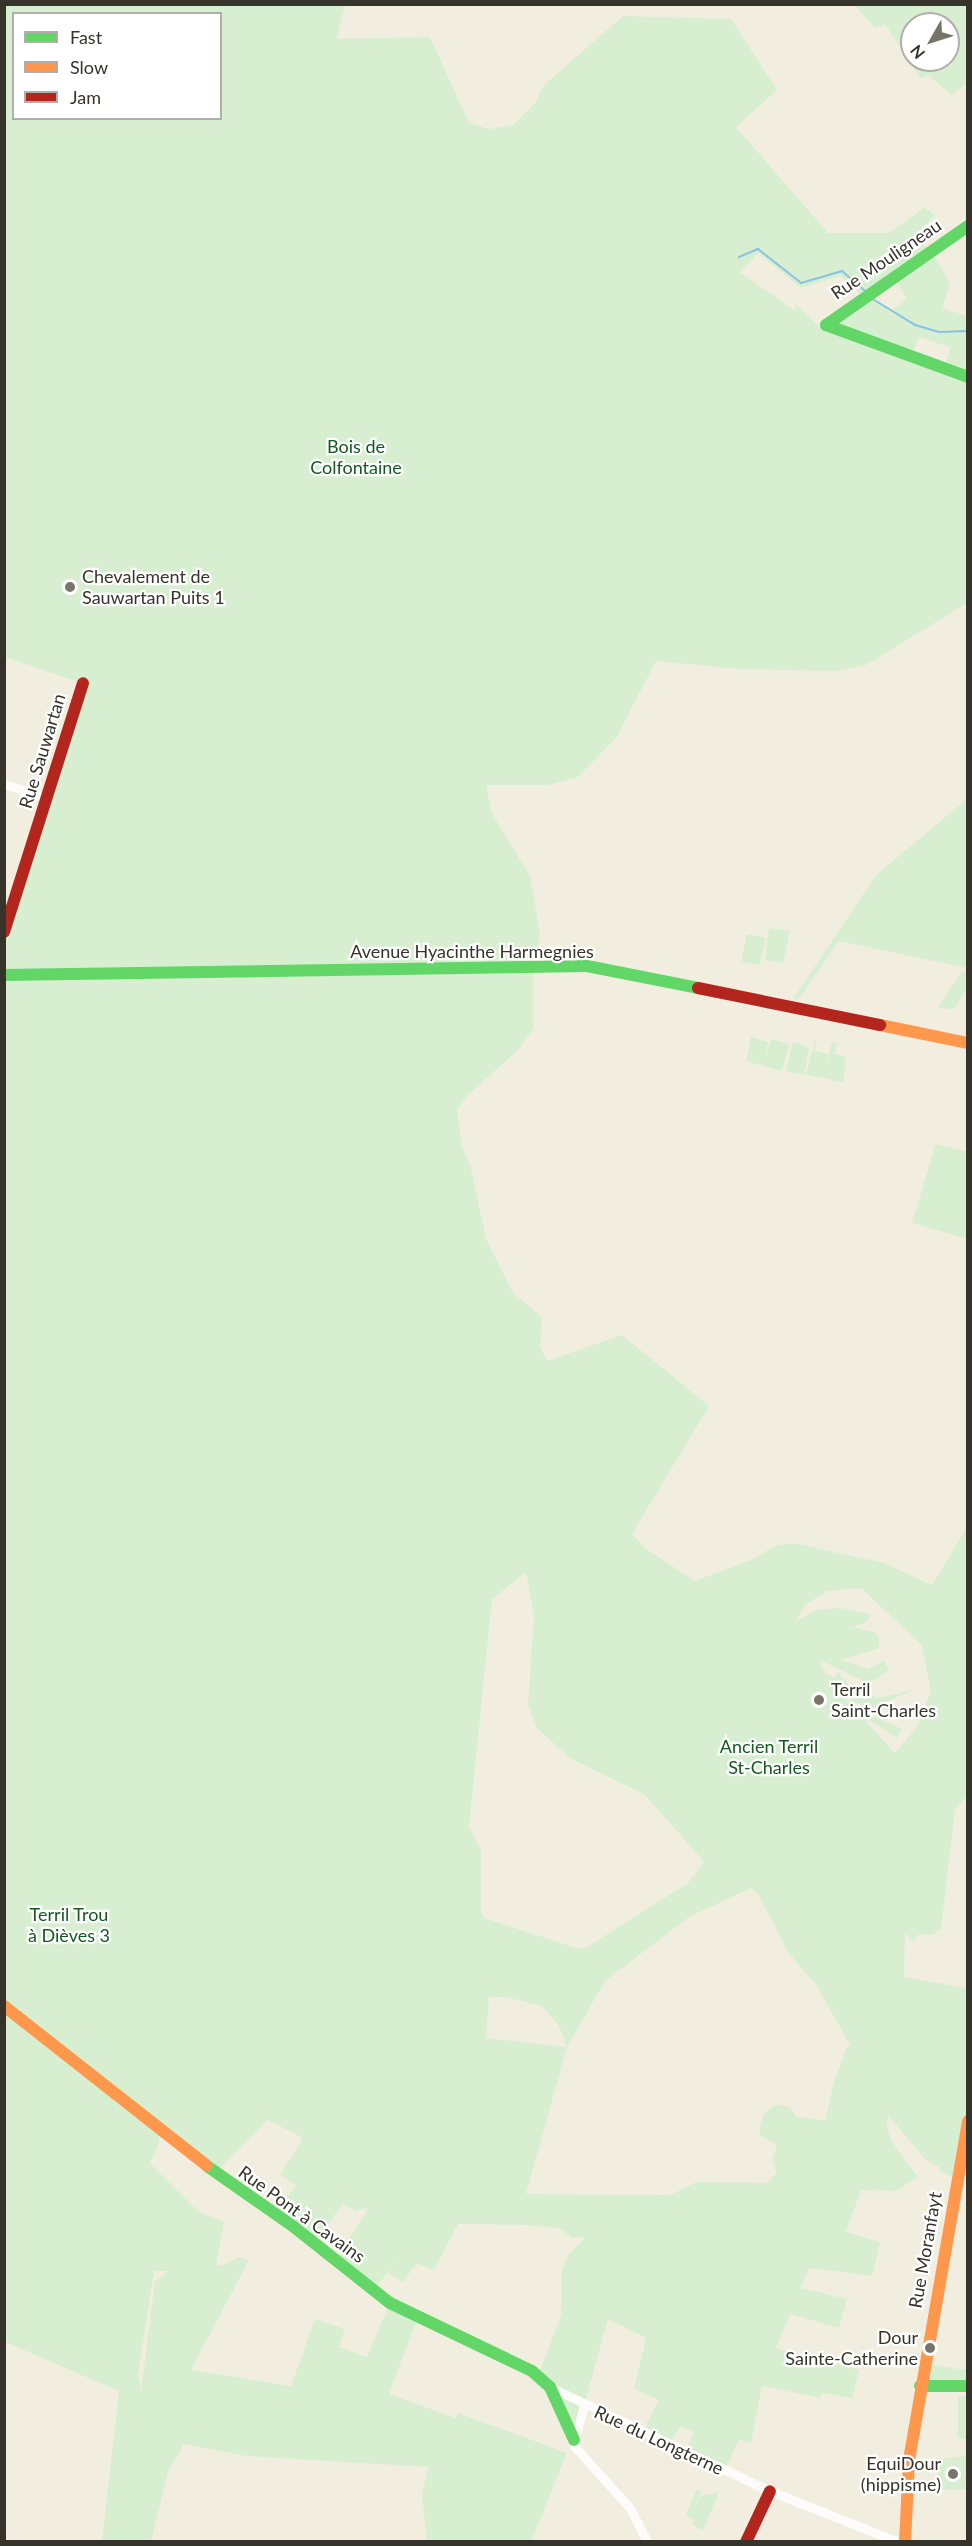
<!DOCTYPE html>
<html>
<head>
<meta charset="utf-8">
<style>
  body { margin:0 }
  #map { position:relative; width:972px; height:2546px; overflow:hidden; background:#f1eee0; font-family:Lato,sans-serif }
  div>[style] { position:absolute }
  .green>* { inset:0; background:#d8eed1; transform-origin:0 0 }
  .stream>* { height:2px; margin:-1px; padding:0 1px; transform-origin:1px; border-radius:1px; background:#87c3e2 }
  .street>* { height:9px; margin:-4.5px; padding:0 4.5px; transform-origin:4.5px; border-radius:4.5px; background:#fdfcfa }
  .fast>* { height:12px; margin:-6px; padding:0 6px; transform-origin:6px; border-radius:6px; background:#63d668 }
  .slow>* { height:12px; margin:-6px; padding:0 6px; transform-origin:6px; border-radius:6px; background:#ff974d }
  .jam>* { height:12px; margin:-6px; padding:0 6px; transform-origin:6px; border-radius:6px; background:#b3261e }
  .dots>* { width:16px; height:16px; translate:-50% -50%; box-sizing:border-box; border:3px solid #fff; border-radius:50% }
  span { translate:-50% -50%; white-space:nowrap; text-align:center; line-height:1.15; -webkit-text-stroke:4.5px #fff; paint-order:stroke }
  .street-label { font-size:18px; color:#36342a }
  .park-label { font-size:18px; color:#13591f }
  .poi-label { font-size:18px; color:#36342a }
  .left { translate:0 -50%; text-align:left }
  .right { translate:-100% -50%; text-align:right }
  .frame { position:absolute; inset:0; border:6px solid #36342a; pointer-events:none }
  .legend { position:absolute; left:12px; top:12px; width:210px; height:108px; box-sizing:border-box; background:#fff; border:2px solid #afaeaa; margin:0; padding:8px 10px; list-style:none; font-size:18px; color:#36342a }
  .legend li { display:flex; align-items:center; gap:12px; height:30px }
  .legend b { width:30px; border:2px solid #afaeaa }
  .north { position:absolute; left:900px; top:12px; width:60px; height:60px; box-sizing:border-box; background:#fff; border:2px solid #afaeaa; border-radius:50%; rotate:231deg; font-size:16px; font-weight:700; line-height:24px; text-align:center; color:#36342a }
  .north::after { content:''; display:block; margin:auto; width:21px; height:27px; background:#77756a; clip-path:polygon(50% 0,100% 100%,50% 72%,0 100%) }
</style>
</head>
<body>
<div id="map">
  <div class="green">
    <i style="clip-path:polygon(evenodd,5px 5px,345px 5px,337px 39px,430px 37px,469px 123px,489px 129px,513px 125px,535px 103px,544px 85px,623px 16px,731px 19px,777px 90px,736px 127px,828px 233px,889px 233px,925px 207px,935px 216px,921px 228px,921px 242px,928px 248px,860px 294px,840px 276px,801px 288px,758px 253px,740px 272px,795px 311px,795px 304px,819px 326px,826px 325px,967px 377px,967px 603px,866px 665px,837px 671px,738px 669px,656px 661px,616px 738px,578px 777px,549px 785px,486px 785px,492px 814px,530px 876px,540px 935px,533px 965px,533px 1029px,520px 1048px,469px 1094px,457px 1110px,462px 1147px,470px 1164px,486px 1239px,513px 1293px,542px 1317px,540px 1347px,547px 1361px,622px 1335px,709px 1406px,632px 1534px,645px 1548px,695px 1581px,751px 1560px,775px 1546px,793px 1543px,884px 1563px,932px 1585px,967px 1527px,967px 1796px,955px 1809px,941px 1929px,932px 1935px,919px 1934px,913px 1941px,905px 1933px,904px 1977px,967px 1988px,967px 2121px,957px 2179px,938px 2171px,940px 2168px,925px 2159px,888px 2115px,887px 2128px,892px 2142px,918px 2177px,896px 2191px,861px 2190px,846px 2232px,880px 2242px,872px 2276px,809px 2268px,801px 2288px,847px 2299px,839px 2328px,790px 2314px,776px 2348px,859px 2370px,852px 2398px,822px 2393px,820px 2398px,762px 2386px,751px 2443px,739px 2440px,726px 2467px,687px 2448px,694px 2432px,680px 2426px,671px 2443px,644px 2430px,659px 2400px,634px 2389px,646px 2338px,608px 2319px,584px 2406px,573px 2431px,561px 2398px,564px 2397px,540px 2371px,561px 2315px,562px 2271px,568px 2255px,586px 2237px,572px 2238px,559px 2228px,527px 2225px,458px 2224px,434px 2270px,417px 2263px,403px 2282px,388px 2273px,399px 2256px,374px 2291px,337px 2259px,369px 2207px,356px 2211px,343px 2204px,314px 2242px,275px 2213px,296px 2185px,280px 2175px,303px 2138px,268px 2120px,218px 2170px,5px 2004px,5px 932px,82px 683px,5px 657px,5px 5px,14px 14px,220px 14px,220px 118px,14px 118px,14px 14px,5px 5px,526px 1572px,534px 1616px,528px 1705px,537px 1728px,570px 1758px,645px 1795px,704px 1862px,688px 1883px,587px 1947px,576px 1948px,484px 1918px,481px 1912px,481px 1850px,469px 1827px,492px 1599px,526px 1572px,5px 5px,861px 1588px,922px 1645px,931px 1691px,916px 1728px,895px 1753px,866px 1722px,869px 1720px,897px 1738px,902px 1729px,857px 1709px,841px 1694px,859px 1704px,912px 1715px,887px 1702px,913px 1690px,879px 1698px,855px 1691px,838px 1672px,833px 1678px,823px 1671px,820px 1660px,869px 1684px,889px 1670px,884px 1661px,868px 1669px,841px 1660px,879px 1648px,879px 1638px,874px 1632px,854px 1627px,840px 1631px,867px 1622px,870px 1614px,841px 1608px,816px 1610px,795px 1622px,805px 1605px,827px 1591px,861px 1588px,5px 5px,751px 1888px,758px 1894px,787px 1951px,817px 1986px,850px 2045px,846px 2049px,834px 2082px,825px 2121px,796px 2116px,789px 2107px,777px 2104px,764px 2113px,759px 2129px,761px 2136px,777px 2145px,772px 2160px,777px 2173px,766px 2183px,696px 2182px,670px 2195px,526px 2194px,567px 2047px,605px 1981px,689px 1917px,751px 1888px,5px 5px,489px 1997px,506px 1997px,542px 2006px,559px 2026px,567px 2047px,486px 2038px,489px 1997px)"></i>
    <i style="clip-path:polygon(evenodd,855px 5px,967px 5px,967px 83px,951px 95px,928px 75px,921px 79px,885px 24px,875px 28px,855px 5px,912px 24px,948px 24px,948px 60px,912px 60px,912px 24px)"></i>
    <i style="clip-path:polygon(933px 253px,950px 284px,942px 308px,967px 316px,967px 374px,945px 366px,950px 347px,919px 337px,912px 355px,836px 327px,837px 320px,871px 298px,890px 311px,907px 299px,895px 279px)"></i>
    <i style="clip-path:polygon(967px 799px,967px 968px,839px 941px,798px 1000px,793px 999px,876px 875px)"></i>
    <i style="clip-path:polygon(769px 928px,790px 931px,783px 963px,765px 960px)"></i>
    <i style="left:747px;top:934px;width:19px;height:28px;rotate:12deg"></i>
    <i style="clip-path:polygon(962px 971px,967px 972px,967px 989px,953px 1010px,938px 1007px)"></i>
    <i style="clip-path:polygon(817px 1033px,815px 1051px,828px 1054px,826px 1066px,832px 1042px,837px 1043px,835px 1054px,846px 1057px,843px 1083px,806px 1074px)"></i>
    <i style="clip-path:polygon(751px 1037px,768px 1042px,764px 1066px,746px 1061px)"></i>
    <i style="left:771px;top:1039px;width:19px;height:28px;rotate:16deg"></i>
    <i style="clip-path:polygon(793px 1042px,809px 1048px,804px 1075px,786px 1071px)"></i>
    <i style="clip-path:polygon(936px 1144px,967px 1152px,967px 1239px,912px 1223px)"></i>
    <i style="clip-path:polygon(evenodd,4px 2010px,159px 2130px,159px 2143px,150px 2163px,199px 2212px,224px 2222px,216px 2265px,222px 2266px,239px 2257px,249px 2260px,191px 2370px,291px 2386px,315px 2319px,345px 2329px,339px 2347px,367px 2357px,390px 2303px,417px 2319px,389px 2394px,456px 2418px,458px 2413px,567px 2453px,532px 2540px,427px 2541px,422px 2495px,428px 2467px,246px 2456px,184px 2444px,168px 2472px,151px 2541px,102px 2541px,119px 2391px,5px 2342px,4px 2010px,154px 2271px,169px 2271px,155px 2281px,141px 2391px,138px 2374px,154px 2271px)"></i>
    <i style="clip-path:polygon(967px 2357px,967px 2386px,920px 2386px,924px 2363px,965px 2370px)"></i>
    <i style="clip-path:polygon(967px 2396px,968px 2396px,967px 2439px,958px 2438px,958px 2397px)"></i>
    <i style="clip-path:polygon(967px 2456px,967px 2492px,965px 2489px,937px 2490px,938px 2459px)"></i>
    <i style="clip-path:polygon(697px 2489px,701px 2492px,693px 2511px,701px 2496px,719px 2492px,703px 2530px,692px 2525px,694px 2520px,686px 2514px)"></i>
  </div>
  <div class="stream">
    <i style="left:739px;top:257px;width:21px;rotate:-23deg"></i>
    <i style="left:758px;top:249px;width:55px;rotate:38.3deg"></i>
    <i style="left:801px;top:283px;width:43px;rotate:-16.3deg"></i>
    <i style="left:842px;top:271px;width:30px;rotate:41deg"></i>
    <i style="left:871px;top:298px;width:52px;rotate:31.5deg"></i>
    <i style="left:915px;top:325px;width:26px;rotate:16deg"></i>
    <i style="left:940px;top:332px;width:28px;rotate:-2deg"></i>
  </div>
  <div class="street">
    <i style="left:4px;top:784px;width:45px;rotate:18deg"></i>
    <i style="left:550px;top:2387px;width:243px;rotate:25.3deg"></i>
    <i style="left:770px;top:2491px;width:139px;rotate:21.6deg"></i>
    <i style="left:584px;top:2406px;width:35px;rotate:106deg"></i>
    <i style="left:574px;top:2440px;width:7px;rotate:82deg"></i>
    <i style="left:575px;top:2447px;width:82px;rotate:48deg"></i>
    <i style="left:630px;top:2508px;width:38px;rotate:63deg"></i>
  </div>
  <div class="fast">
    <i style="left:968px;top:226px;width:173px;rotate:145.1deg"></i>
    <i style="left:826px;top:325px;width:151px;rotate:20.1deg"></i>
    <i style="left:4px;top:975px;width:583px;rotate:-0.88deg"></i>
    <i style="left:587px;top:966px;width:113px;rotate:11.2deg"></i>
    <i style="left:207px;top:2166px;width:106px;rotate:35deg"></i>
    <i style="left:294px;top:2227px;width:122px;rotate:38.4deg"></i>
    <i style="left:390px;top:2303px;width:157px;rotate:25.6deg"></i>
    <i style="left:532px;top:2371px;width:24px;rotate:42deg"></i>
    <i style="left:550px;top:2387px;width:58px;rotate:65.6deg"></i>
    <i style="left:920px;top:2386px;width:48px"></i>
  </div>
  <div class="slow">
    <i style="left:880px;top:1025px;width:90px;rotate:11.6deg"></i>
    <i style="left:4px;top:2006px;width:258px;rotate:38.2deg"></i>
    <i style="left:905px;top:2542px;width:82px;rotate:-87.2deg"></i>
    <i style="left:909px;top:2460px;width:344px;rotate:-80.1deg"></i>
  </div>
  <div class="jam">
    <i style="left:4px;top:932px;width:261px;rotate:-72.4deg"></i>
    <i style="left:698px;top:988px;width:186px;rotate:11.5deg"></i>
    <i style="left:746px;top:2542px;width:56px;rotate:-64.8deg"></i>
  </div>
  <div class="dots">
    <i style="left:70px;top:587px;background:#77756a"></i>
    <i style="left:819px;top:1700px;background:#77756a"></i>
    <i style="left:930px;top:2348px;background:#77756a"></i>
    <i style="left:953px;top:2474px;background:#77756a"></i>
  </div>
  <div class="street-label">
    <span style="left:886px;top:259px;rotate:-34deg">Rue Mouligneau</span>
    <span style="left:42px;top:751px;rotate:-73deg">Rue Sauwartan</span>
    <span style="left:472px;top:951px">Avenue Hyacinthe Harmegnies</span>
    <span style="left:302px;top:2214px;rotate:36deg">Rue Pont à Cavains</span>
    <span style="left:925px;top:2250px;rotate:-80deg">Rue Moranfayt</span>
    <span style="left:659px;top:2440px;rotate:25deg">Rue du Longterne</span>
  </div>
  <div class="park-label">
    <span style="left:356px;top:457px">Bois de<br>Colfontaine</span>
    <span style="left:769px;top:1757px">Ancien Terril<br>St-Charles</span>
    <span style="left:69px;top:1925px">Terril Trou<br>à Dièves 3</span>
  </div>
  <div class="poi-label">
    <span class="left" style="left:82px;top:587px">Chevalement de<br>Sauwartan Puits 1</span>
    <span class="left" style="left:831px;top:1700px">Terril<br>Saint-Charles</span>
    <span class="right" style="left:918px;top:2348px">Dour<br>Sainte-Catherine</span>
    <span class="right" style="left:941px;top:2474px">EquiDour<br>(hippisme)</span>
  </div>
  <div class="frame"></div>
  <ul class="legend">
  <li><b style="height:8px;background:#63d668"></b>Fast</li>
  <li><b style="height:8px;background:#ff974d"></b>Slow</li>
  <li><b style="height:8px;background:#b3261e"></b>Jam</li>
  </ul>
  <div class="north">N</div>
</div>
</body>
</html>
